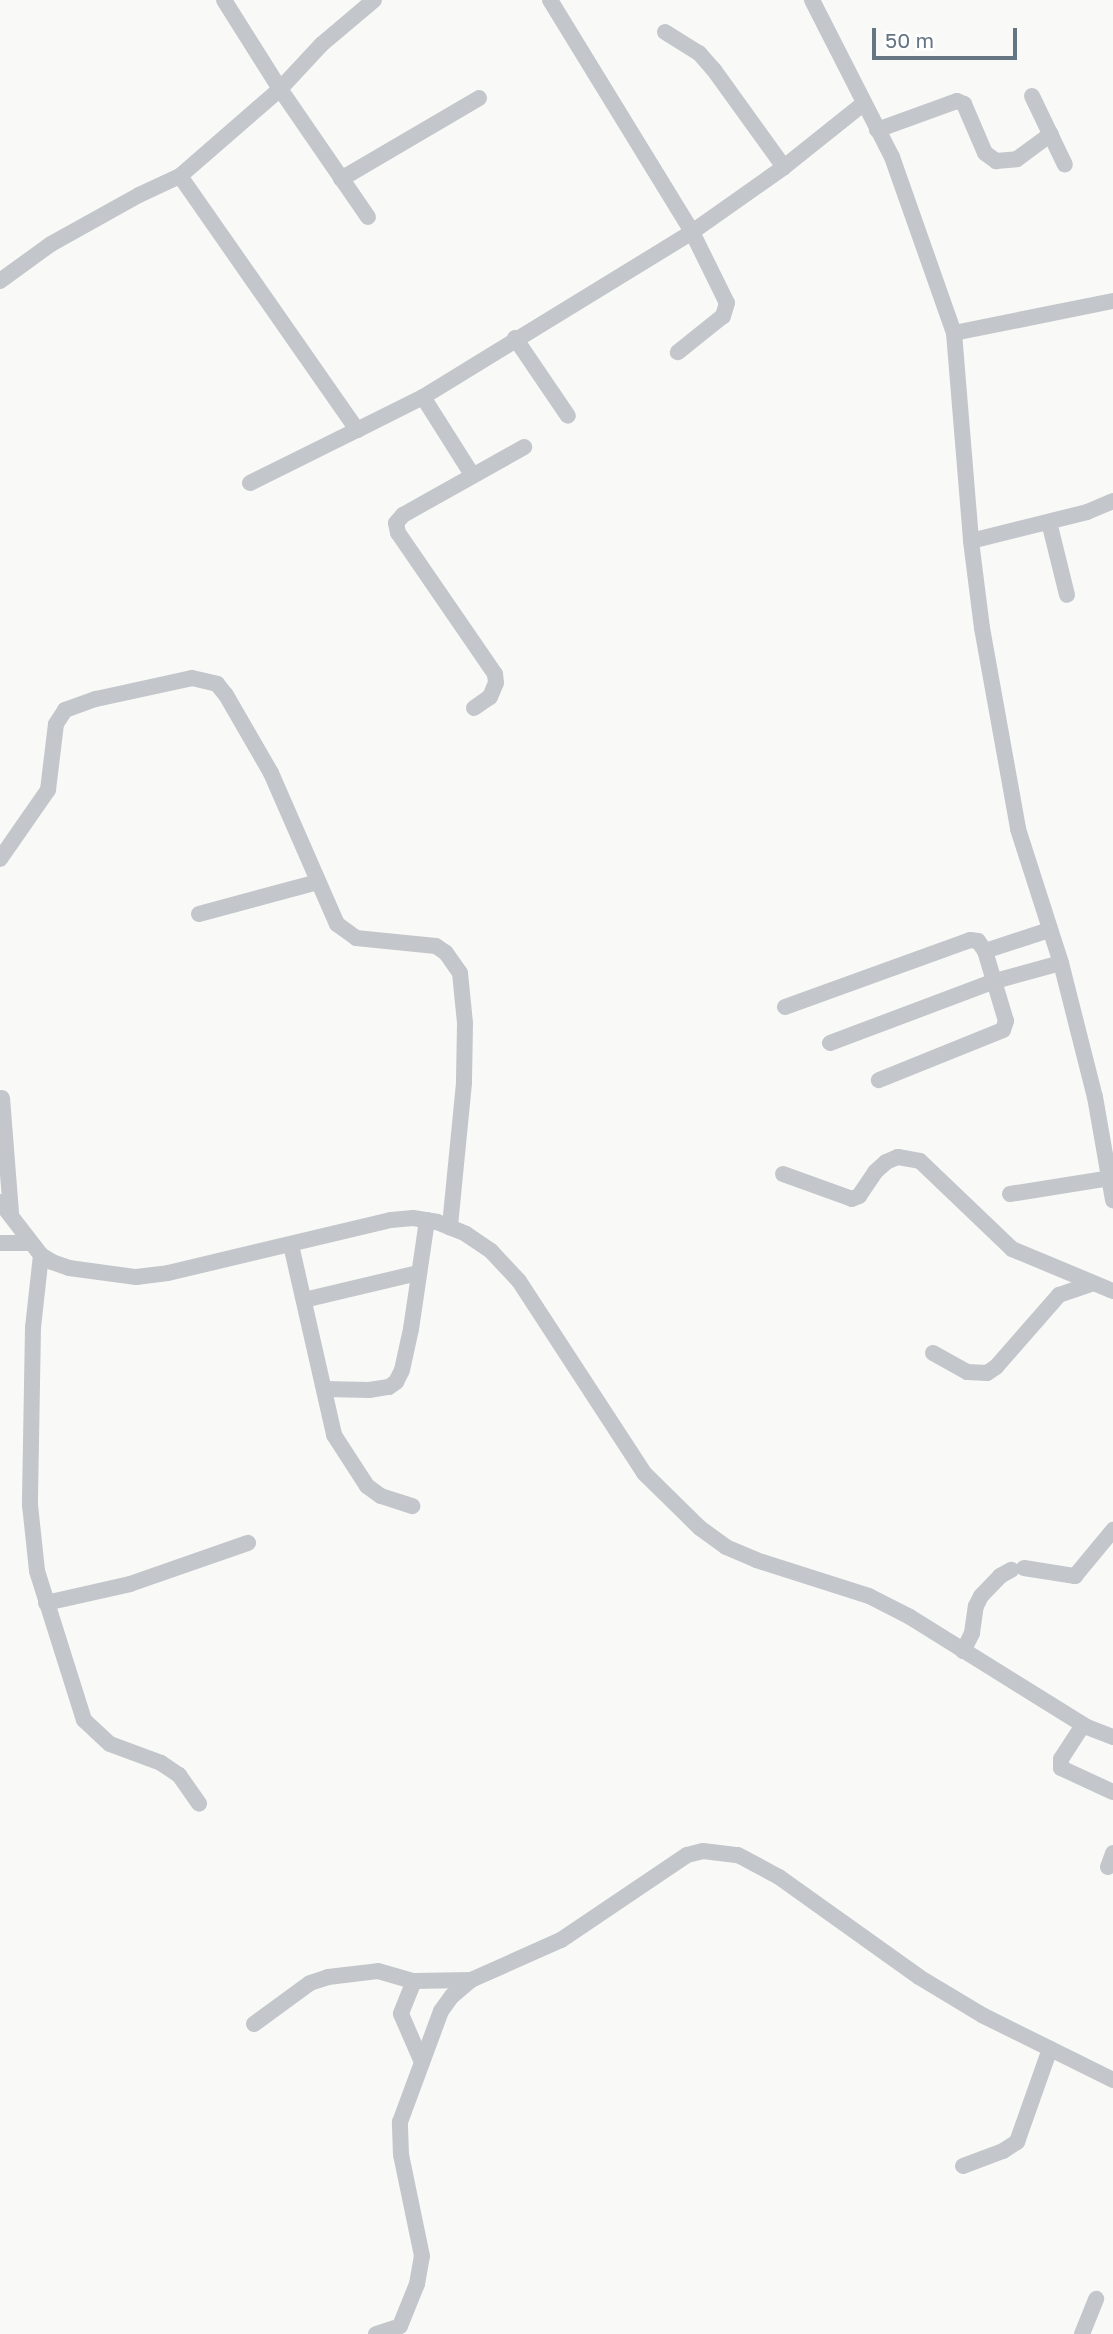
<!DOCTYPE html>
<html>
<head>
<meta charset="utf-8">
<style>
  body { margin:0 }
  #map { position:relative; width:1113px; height:2334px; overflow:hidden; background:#f9faf7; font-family:"Golos Text",sans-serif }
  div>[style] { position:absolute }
  .street>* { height:16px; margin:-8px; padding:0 8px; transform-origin:8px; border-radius:8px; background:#c3c7cb }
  span { translate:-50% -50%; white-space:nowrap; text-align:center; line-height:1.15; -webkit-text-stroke:7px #fff; paint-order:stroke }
  .scale { position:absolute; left:872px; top:28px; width:145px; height:32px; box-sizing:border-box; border:4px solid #657582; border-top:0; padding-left:9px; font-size:21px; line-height:24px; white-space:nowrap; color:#657582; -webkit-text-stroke:5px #fff; paint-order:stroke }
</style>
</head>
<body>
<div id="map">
  <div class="street">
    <i style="left:550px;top:0;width:272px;rotate:58.5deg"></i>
    <i style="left:692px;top:232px;width:79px;rotate:63.8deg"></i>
    <i style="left:727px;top:303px;width:14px;rotate:107deg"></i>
    <i style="left:723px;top:316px;width:58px;rotate:141.3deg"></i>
    <i style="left:812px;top:0;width:176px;rotate:63deg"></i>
    <i style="left:892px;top:157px;width:187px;rotate:70.6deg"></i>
    <i style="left:954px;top:333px;width:209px;rotate:85.3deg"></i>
    <i style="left:971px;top:541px;width:88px;rotate:82.8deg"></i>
    <i style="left:982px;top:628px;width:204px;rotate:79.8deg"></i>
    <i style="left:1018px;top:829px;width:141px;rotate:72.2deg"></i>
    <i style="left:1061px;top:963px;width:138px;rotate:75.8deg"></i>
    <i style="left:1095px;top:1097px;width:105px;rotate:80.1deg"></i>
    <i style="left:665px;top:32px;width:40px;rotate:32deg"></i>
    <i style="left:699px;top:53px;width:23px;rotate:49deg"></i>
    <i style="left:714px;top:70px;width:120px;rotate:54.2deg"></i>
    <i style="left:1032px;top:96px;width:76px;rotate:64.4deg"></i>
    <i style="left:877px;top:130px;width:85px;rotate:-19.9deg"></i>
    <i style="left:957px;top:101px;width:8px;rotate:23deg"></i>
    <i style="left:964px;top:104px;width:53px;rotate:66.8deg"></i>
    <i style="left:985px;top:153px;width:14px;rotate:36deg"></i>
    <i style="left:996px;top:161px;width:21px;rotate:-5deg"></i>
    <i style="left:1017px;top:159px;width:42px;rotate:-36.3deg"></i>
    <i style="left:180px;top:176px;width:133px;rotate:-41deg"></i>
    <i style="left:280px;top:89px;width:105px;rotate:-122.2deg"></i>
    <i style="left:341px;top:179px;width:160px;rotate:-30.4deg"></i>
    <i style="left:368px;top:217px;width:155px;rotate:-124.5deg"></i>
    <i style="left:280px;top:89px;width:62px;rotate:-47deg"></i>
    <i style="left:322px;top:44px;width:68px;rotate:-40.2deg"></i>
    <i style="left:0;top:281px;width:63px;rotate:-36deg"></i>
    <i style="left:51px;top:244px;width:101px;rotate:-29.1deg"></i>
    <i style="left:139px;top:195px;width:45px;rotate:-24.9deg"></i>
    <i style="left:180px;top:176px;width:310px;rotate:55.1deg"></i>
    <i style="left:357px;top:430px;width:74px;rotate:-26.6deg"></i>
    <i style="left:423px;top:397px;width:316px;rotate:-31.5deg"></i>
    <i style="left:692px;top:232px;width:113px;rotate:-35.2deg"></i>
    <i style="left:784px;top:167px;width:101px;rotate:-38.6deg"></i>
    <i style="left:954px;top:333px;width:162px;rotate:-11.4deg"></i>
    <i style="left:515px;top:338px;width:94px;rotate:55.8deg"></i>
    <i style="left:423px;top:397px;width:93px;rotate:57.7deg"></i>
    <i style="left:250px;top:483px;width:119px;rotate:-26.4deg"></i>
    <i style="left:1049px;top:522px;width:75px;rotate:76.1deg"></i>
    <i style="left:971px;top:541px;width:120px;rotate:-14deg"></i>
    <i style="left:1087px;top:512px;width:28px;rotate:-23deg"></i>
    <i style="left:474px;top:708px;width:19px;rotate:-35deg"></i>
    <i style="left:490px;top:697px;width:15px;rotate:-67deg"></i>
    <i style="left:496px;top:683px;width:9px;rotate:-96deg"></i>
    <i style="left:495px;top:674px;width:171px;rotate:-124.5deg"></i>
    <i style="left:398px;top:533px;width:10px;rotate:-101deg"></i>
    <i style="left:396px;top:523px;width:11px;rotate:-49deg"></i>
    <i style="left:403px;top:515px;width:139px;rotate:-29.3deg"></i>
    <i style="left:0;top:859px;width:84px;rotate:-55.2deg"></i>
    <i style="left:48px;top:790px;width:66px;rotate:-83.1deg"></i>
    <i style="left:56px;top:724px;width:17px;rotate:-57deg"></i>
    <i style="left:65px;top:710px;width:33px;rotate:-20deg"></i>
    <i style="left:96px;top:699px;width:98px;rotate:-12.3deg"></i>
    <i style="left:192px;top:678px;width:26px;rotate:13deg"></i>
    <i style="left:217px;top:684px;width:14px;rotate:51deg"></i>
    <i style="left:226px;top:695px;width:90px;rotate:60deg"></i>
    <i style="left:271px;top:773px;width:165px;rotate:66.4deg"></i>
    <i style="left:337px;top:924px;width:24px;rotate:36deg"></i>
    <i style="left:356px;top:938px;width:80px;rotate:5.7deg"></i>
    <i style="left:436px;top:946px;width:12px;rotate:35deg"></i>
    <i style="left:446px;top:953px;width:24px;rotate:55deg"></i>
    <i style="left:460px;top:973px;width:50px;rotate:84.3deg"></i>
    <i style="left:465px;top:1023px;width:60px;rotate:91deg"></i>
    <i style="left:464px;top:1083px;width:145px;rotate:95.6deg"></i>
    <i style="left:199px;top:914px;width:123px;rotate:-15.1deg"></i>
    <i style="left:985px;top:951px;width:67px;rotate:-18.2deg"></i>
    <i style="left:785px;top:1007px;width:197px;rotate:-19.9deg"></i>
    <i style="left:970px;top:940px;width:8px;rotate:7deg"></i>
    <i style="left:978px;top:941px;width:12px;rotate:55deg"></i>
    <i style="left:985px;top:951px;width:73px;rotate:73.3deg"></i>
    <i style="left:1006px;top:1021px;width:9px;rotate:108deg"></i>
    <i style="left:1003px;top:1030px;width:134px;rotate:158deg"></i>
    <i style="left:830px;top:1043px;width:176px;rotate:-20.6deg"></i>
    <i style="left:995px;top:981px;width:68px;rotate:-15.3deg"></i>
    <i style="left:2px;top:1098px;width:115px;rotate:85.5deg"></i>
    <i style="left:783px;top:1174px;width:73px;rotate:19.9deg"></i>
    <i style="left:852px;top:1199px;width:8px;rotate:-23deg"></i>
    <i style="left:859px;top:1196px;width:29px;rotate:-56deg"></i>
    <i style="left:875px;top:1172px;width:15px;rotate:-42deg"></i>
    <i style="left:886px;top:1162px;width:13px;rotate:-23deg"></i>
    <i style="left:898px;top:1157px;width:22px;rotate:10deg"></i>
    <i style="left:920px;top:1161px;width:127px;rotate:43.7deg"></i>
    <i style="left:1012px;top:1249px;width:109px;rotate:22.6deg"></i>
    <i style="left:1010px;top:1194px;width:101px;rotate:-9.1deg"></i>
    <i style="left:0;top:1202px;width:67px;rotate:52.3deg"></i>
    <i style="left:41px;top:1255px;width:13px;rotate:32deg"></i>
    <i style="left:52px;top:1262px;width:18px;rotate:19deg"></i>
    <i style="left:69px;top:1268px;width:68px;rotate:7.7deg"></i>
    <i style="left:136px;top:1277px;width:32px;rotate:-7deg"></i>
    <i style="left:168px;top:1273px;width:229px;rotate:-13.4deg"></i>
    <i style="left:391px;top:1220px;width:22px;rotate:-5deg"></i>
    <i style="left:413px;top:1218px;width:24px;rotate:9deg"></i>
    <i style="left:437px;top:1222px;width:31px;rotate:22deg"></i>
    <i style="left:466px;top:1234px;width:30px;rotate:34deg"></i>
    <i style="left:491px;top:1251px;width:41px;rotate:47deg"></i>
    <i style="left:519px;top:1281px;width:229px;rotate:56.9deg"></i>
    <i style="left:644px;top:1473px;width:78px;rotate:44.5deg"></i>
    <i style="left:700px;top:1528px;width:32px;rotate:36deg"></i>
    <i style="left:726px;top:1547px;width:33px;rotate:23deg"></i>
    <i style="left:756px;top:1560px;width:119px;rotate:17.7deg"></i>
    <i style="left:869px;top:1596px;width:46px;rotate:27.1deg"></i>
    <i style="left:910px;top:1617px;width:208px;rotate:31.9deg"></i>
    <i style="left:1087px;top:1727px;width:28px;rotate:21deg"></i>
    <i style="left:0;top:1243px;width:30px"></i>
    <i style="left:291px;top:1245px;width:195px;rotate:77.2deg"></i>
    <i style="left:334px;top:1435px;width:61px;rotate:57.1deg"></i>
    <i style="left:367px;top:1486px;width:17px;rotate:36deg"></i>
    <i style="left:381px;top:1496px;width:33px;rotate:18deg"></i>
    <i style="left:41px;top:1255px;width:72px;rotate:96.3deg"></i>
    <i style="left:33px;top:1327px;width:178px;rotate:91deg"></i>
    <i style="left:30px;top:1505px;width:66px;rotate:83.9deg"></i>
    <i style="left:37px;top:1571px;width:156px;rotate:72.5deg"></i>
    <i style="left:84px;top:1720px;width:35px;rotate:43deg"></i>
    <i style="left:110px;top:1744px;width:54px;rotate:20.4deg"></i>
    <i style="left:161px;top:1763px;width:22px;rotate:34deg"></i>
    <i style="left:179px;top:1775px;width:35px;rotate:55deg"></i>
    <i style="left:304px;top:1300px;width:117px;rotate:-13.3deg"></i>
    <i style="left:933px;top:1353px;width:39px;rotate:29deg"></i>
    <i style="left:967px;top:1372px;width:20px;rotate:3deg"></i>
    <i style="left:987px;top:1373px;width:11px;rotate:-34deg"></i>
    <i style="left:996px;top:1367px;width:96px;rotate:-48.8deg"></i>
    <i style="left:1059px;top:1295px;width:34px;rotate:-19deg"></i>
    <i style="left:324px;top:1389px;width:45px;rotate:1.3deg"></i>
    <i style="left:369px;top:1390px;width:20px;rotate:-9deg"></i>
    <i style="left:389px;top:1387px;width:9px;rotate:-36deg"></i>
    <i style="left:396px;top:1382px;width:13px;rotate:-63deg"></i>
    <i style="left:402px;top:1370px;width:42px;rotate:-77.6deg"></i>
    <i style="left:411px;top:1329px;width:110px;rotate:-81.6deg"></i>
    <i style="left:1024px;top:1568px;width:52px;rotate:8.9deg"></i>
    <i style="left:1075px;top:1576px;width:60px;rotate:-50.4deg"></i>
    <i style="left:46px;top:1603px;width:86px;rotate:-12.7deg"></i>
    <i style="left:130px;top:1584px;width:125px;rotate:-19.2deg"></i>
    <i style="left:963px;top:1651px;width:20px;rotate:-63deg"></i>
    <i style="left:972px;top:1633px;width:27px;rotate:-82deg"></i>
    <i style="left:976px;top:1606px;width:11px;rotate:-63deg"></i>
    <i style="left:981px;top:1596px;width:28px;rotate:-46deg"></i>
    <i style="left:1000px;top:1576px;width:13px;rotate:-29deg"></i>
    <i style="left:1083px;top:1725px;width:40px;rotate:122.9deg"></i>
    <i style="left:1061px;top:1759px;width:9px;rotate:90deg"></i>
    <i style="left:1061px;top:1768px;width:57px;rotate:24.8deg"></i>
    <i style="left:1108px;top:1867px;width:15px;rotate:-70deg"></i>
    <i style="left:414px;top:1981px;width:35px;rotate:112deg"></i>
    <i style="left:401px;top:2014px;width:50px;rotate:66.5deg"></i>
    <i style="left:254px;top:2024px;width:69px;rotate:-36.2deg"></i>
    <i style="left:310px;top:1983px;width:19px;rotate:-18deg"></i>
    <i style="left:328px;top:1977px;width:50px;rotate:-6.8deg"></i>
    <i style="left:378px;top:1971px;width:37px;rotate:16deg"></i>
    <i style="left:414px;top:1981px;width:57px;rotate:-1deg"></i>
    <i style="left:963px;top:2166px;width:43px;rotate:-20.6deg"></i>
    <i style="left:1003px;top:2151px;width:17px;rotate:-33deg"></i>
    <i style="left:1017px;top:2142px;width:99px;rotate:-70.5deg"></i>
    <i style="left:376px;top:2334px;width:25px;rotate:-18deg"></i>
    <i style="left:400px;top:2326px;width:45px;rotate:-68deg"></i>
    <i style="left:417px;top:2284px;width:28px;rotate:-80deg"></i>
    <i style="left:422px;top:2256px;width:103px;rotate:-101.7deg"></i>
    <i style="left:401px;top:2155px;width:33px;rotate:-92deg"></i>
    <i style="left:400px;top:2122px;width:118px;rotate:-69.7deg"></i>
    <i style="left:441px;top:2011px;width:19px;rotate:-54deg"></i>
    <i style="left:452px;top:1996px;width:25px;rotate:-40deg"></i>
    <i style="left:471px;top:1980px;width:98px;rotate:-24deg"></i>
    <i style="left:561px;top:1940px;width:152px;rotate:-34deg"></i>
    <i style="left:687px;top:1855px;width:16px;rotate:-14deg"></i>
    <i style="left:703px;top:1851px;width:35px;rotate:7deg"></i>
    <i style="left:738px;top:1855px;width:47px;rotate:28.2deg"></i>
    <i style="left:779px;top:1877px;width:172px;rotate:35.5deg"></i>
    <i style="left:919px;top:1977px;width:74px;rotate:31.1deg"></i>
    <i style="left:982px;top:2015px;width:146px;rotate:26.4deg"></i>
    <i style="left:1082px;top:2334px;width:38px;rotate:-68deg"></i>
  </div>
  <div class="scale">50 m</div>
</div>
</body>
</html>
